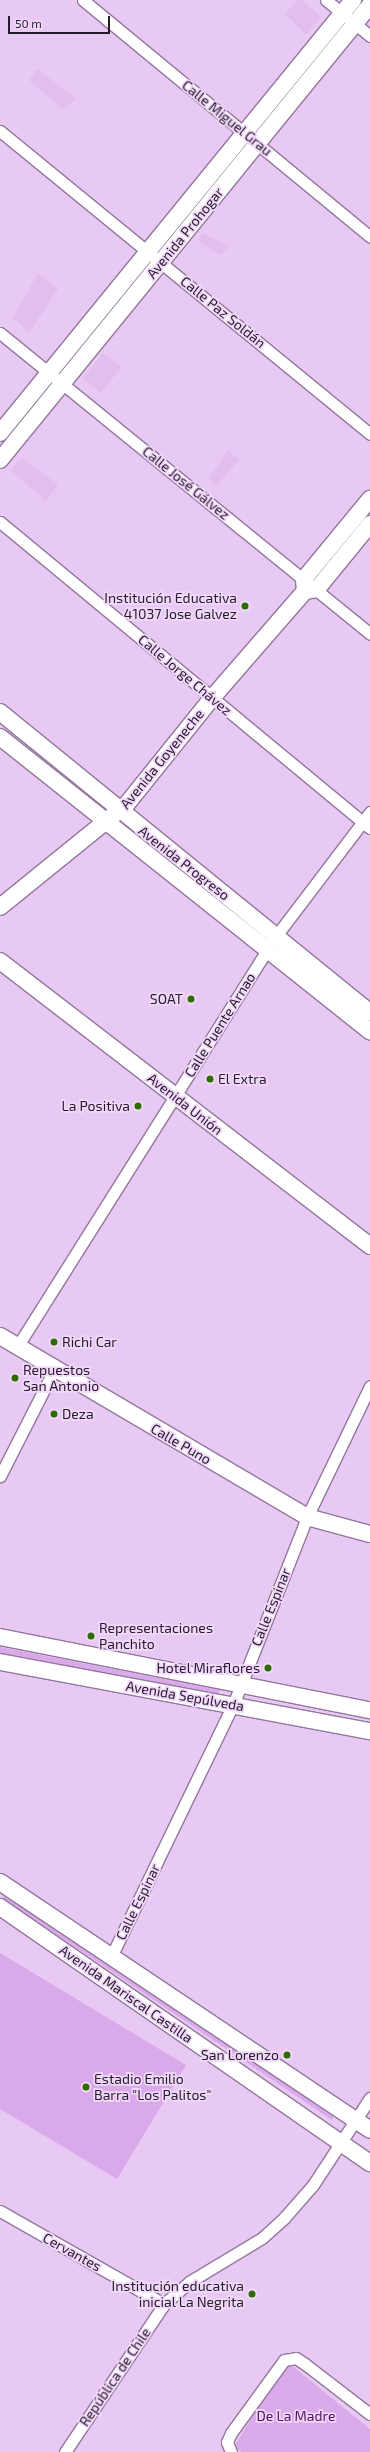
<!DOCTYPE html>
<html>
<head>
<meta charset="utf-8">
<style>
  body { margin:0 }
  #map { position:relative; width:370px; height:2452px; overflow:hidden; background:#e8c9f3; font-family:"Exo 2",sans-serif }
  div>[style] { position:absolute }
  .built>* { inset:0; background:#e2beee; transform-origin:0 0 }
  .green>* { inset:0; background:#daa9ea; transform-origin:0 0 }
  .roads { filter:drop-shadow(1px 0 #93779d) drop-shadow(-1px 0 #93779d) drop-shadow(0 1px #93779d) drop-shadow(0 -1px #93779d) }
  .street>* { height:11px; margin:-5.5px; padding:0 5.5px; transform-origin:5.5px; border-radius:5.5px; background:#fff }
  .secondary>* { height:16px; margin:-8px; padding:0 8px; transform-origin:8px; border-radius:8px; background:#fff }
  .dots>* { width:11px; height:11px; translate:-50% -50%; box-sizing:border-box; border:2px solid #f1d8fa; border-radius:50% }
  span { translate:-50% -50%; white-space:nowrap; text-align:center; line-height:1.15; -webkit-text-stroke:3.5px #f1d8fa; paint-order:stroke }
  .street-label { font-size:14px; color:#261b2a }
  .poi-label { font-size:14px; color:#261b2a }
  .right { translate:-100% -50%; text-align:right }
  .left { translate:0 -50%; text-align:left }
  .park-label { font-size:14px; color:#501063 }
  .scale { position:absolute; left:8px; top:16px; width:102px; height:18px; box-sizing:border-box; border:2px solid #261b2a; border-top:0; padding-left:5px; font-size:12px; line-height:14px; white-space:nowrap; color:#261b2a; -webkit-text-stroke:3px #f1d8fa; paint-order:stroke }
</style>
</head>
<body>
<div id="map">
  <div class="built">
    <i style="clip-path:polygon(297px 0,302px 0,321px 17px,306px 35px,285px 14px)"></i>
    <i style="clip-path:polygon(37px 69px,76px 99px,62px 109px,29px 80px)"></i>
    <i style="clip-path:polygon(202px 233px,229px 246px,220px 255px,198px 241px)"></i>
    <i style="clip-path:polygon(38px 273px,58px 289px,29px 333px,13px 318px)"></i>
    <i style="left:103px;top:353px;width:23px;height:33px;rotate:38deg"></i>
    <i style="clip-path:polygon(228px 450px,239px 460px,216px 486px,209px 478px)"></i>
    <i style="clip-path:polygon(22px 458px,58px 485px,46px 501px,10px 470px)"></i>
  </div>
  <div class="green">
    <i style="clip-path:polygon(0 1647px,220px 1690px,214px 1701px,0 1657px)"></i>
    <i style="left:6px;top:1893px;width:397px;height:6px;rotate:34deg"></i>
    <i style="clip-path:polygon(0 1953px,186px 2065px,117px 2179px,0 2109px)"></i>
    <i style="clip-path:polygon(290px 2364px,370px 2429px,370px 2452px,242px 2452px,234px 2447px,283px 2366px)"></i>
  </div>
  <div class="roads">
    <div class="street">
      <i style="left:83px;top:0;width:372px;rotate:39.5deg"></i>
      <i style="left:326px;top:0;width:57px;rotate:39.3deg"></i>
      <i style="left:0;top:131px;width:478px;rotate:39.3deg"></i>
      <i style="left:0;top:333px;width:477px;rotate:39.1deg"></i>
      <i style="left:0;top:522px;width:480px;rotate:39.6deg"></i>
      <i style="left:17px;top:1347px;width:486px;rotate:-57.8deg"></i>
      <i style="left:276px;top:936px;width:156px;rotate:-52.8deg"></i>
      <i style="left:0;top:1476px;width:119px;rotate:-63deg"></i>
      <i style="left:111px;top:1957px;width:280px;rotate:-64.2deg"></i>
      <i style="left:233px;top:1705px;width:202px;rotate:-68.5deg"></i>
      <i style="left:307px;top:1517px;width:145px;rotate:-64.3deg"></i>
      <i style="left:0;top:2211px;width:189px;rotate:29.6deg"></i>
      <i style="left:65px;top:2452px;width:178px;rotate:-56.2deg"></i>
      <i style="left:164px;top:2304px;width:33px;rotate:-41deg"></i>
      <i style="left:189px;top:2282px;width:85px;rotate:-31.1deg"></i>
      <i style="left:262px;top:2238px;width:30px;rotate:-42deg"></i>
      <i style="left:284px;top:2218px;width:44px;rotate:-48.7deg"></i>
      <i style="left:313px;top:2185px;width:104px;rotate:-56.8deg"></i>
      <i style="left:231px;top:2452px;width:11px;rotate:-112deg"></i>
      <i style="left:227px;top:2442px;width:10px;rotate:-66deg"></i>
      <i style="left:231px;top:2433px;width:90px;rotate:-54deg"></i>
      <i style="left:284px;top:2360px;width:12px;rotate:-9deg"></i>
      <i style="left:296px;top:2358px;width:11px;rotate:34deg"></i>
      <i style="left:305px;top:2364px;width:82px;rotate:37.6deg"></i>
    </div>
    <div class="secondary">
      <i style="left:0;top:433px;width:559px;rotate:-50.81deg"></i>
      <i style="left:0;top:460px;width:586px;rotate:-50.88deg"></i>
      <i style="left:305px;top:591px;width:12px;rotate:-95deg"></i>
      <i style="left:304px;top:579px;width:104px;rotate:-50.5deg"></i>
      <i style="left:0;top:712px;width:477px;rotate:39.1deg"></i>
      <i style="left:0;top:737px;width:473px;rotate:38.5deg"></i>
      <i style="left:0;top:907px;width:162px;rotate:-39deg"></i>
      <i style="left:126px;top:805px;width:137px;rotate:-51.2deg"></i>
      <i style="left:212px;top:698px;width:142px;rotate:-49deg"></i>
      <i style="left:305px;top:591px;width:12px;rotate:-9deg"></i>
      <i style="left:317px;top:589px;width:84px;rotate:-50.8deg"></i>
      <i style="left:0;top:961px;width:467px;rotate:37.6deg"></i>
      <i style="left:0;top:1336px;width:356px;rotate:30.5deg"></i>
      <i style="left:307px;top:1517px;width:65px;rotate:15.1deg"></i>
      <i style="left:0;top:1637px;width:377px;rotate:11.2deg"></i>
      <i style="left:0;top:1662px;width:376px;rotate:10.6deg"></i>
      <i style="left:0;top:1882px;width:445px;rotate:33.8deg"></i>
      <i style="left:0;top:1907px;width:450px;rotate:34.7deg"></i>
    </div>
  </div>
  <div class="dots">
    <i style="left:245px;top:606px;background:#2d6d00"></i>
    <i style="left:191px;top:999px;background:#2d6d00"></i>
    <i style="left:210px;top:1079px;background:#2d6d00"></i>
    <i style="left:138px;top:1106px;background:#2d6d00"></i>
    <i style="left:54px;top:1342px;background:#2d6d00"></i>
    <i style="left:15px;top:1378px;background:#2d6d00"></i>
    <i style="left:54px;top:1414px;background:#2d6d00"></i>
    <i style="left:91px;top:1636px;background:#2d6d00"></i>
    <i style="left:268px;top:1668px;background:#2d6d00"></i>
    <i style="left:287px;top:2055px;background:#2d6d00"></i>
    <i style="left:86px;top:2087px;background:#2d6d00"></i>
    <i style="left:252px;top:2294px;background:#2d6d00"></i>
  </div>
  <div class="street-label">
    <span style="left:227px;top:118px;rotate:39deg">Calle Miguel Grau</span>
    <span style="left:185px;top:233px;rotate:-51deg">Avenida Prohogar</span>
    <span style="left:223px;top:312px;rotate:39deg">Calle Paz Soldán</span>
    <span style="left:186px;top:483px;rotate:39deg">Calle José Gálvez</span>
    <span style="left:185px;top:675px;rotate:40deg">Calle Jorge Chávez</span>
    <span style="left:162px;top:759px;rotate:-51deg">Avenida Goyeneche</span>
    <span style="left:184px;top:863px;rotate:38deg">Avenida Progreso</span>
    <span style="left:220px;top:1025px;rotate:-58deg">Calle Puente Arnao</span>
    <span style="left:185px;top:1104px;rotate:38deg">Avenida Unión</span>
    <span style="left:181px;top:1444px;rotate:30deg">Calle Puno</span>
    <span style="left:271px;top:1607px;rotate:-68deg">Calle Espinar</span>
    <span style="left:185px;top:1696px;rotate:10deg">Avenida Sepúlveda</span>
    <span style="left:138px;top:1902px;rotate:-64deg">Calle Espinar</span>
    <span style="left:126px;top:1994px;rotate:35deg">Avenida Mariscal Castilla</span>
    <span style="left:72px;top:2252px;rotate:29deg">Cervantes</span>
    <span style="left:115px;top:2377px;rotate:-56deg">República de Chile</span>
  </div>
  <div class="poi-label">
    <span class="right" style="left:237px;top:606px">Institución Educativa<br>41037 Jose Galvez</span>
    <span class="right" style="left:183px;top:999px">SOAT</span>
    <span class="left" style="left:218px;top:1079px">El Extra</span>
    <span class="right" style="left:130px;top:1106px">La Positiva</span>
    <span class="left" style="left:62px;top:1342px">Richi Car</span>
    <span class="left" style="left:23px;top:1378px">Repuestos<br>San Antonio</span>
    <span class="left" style="left:62px;top:1414px">Deza</span>
    <span class="left" style="left:99px;top:1636px">Representaciones<br>Panchito</span>
    <span class="right" style="left:260px;top:1668px">Hotel Miraflores</span>
    <span class="right" style="left:279px;top:2055px">San Lorenzo</span>
    <span class="left" style="left:94px;top:2087px">Estadio Emilio<br>Barra "Los Palitos"</span>
    <span class="right" style="left:244px;top:2294px">Institución educativa<br>inicial La Negrita</span>
  </div>
  <div class="park-label">
    <span style="left:296px;top:2416px">De La Madre</span>
  </div>
  <div class="scale">50 m</div>
</div>
</body>
</html>
